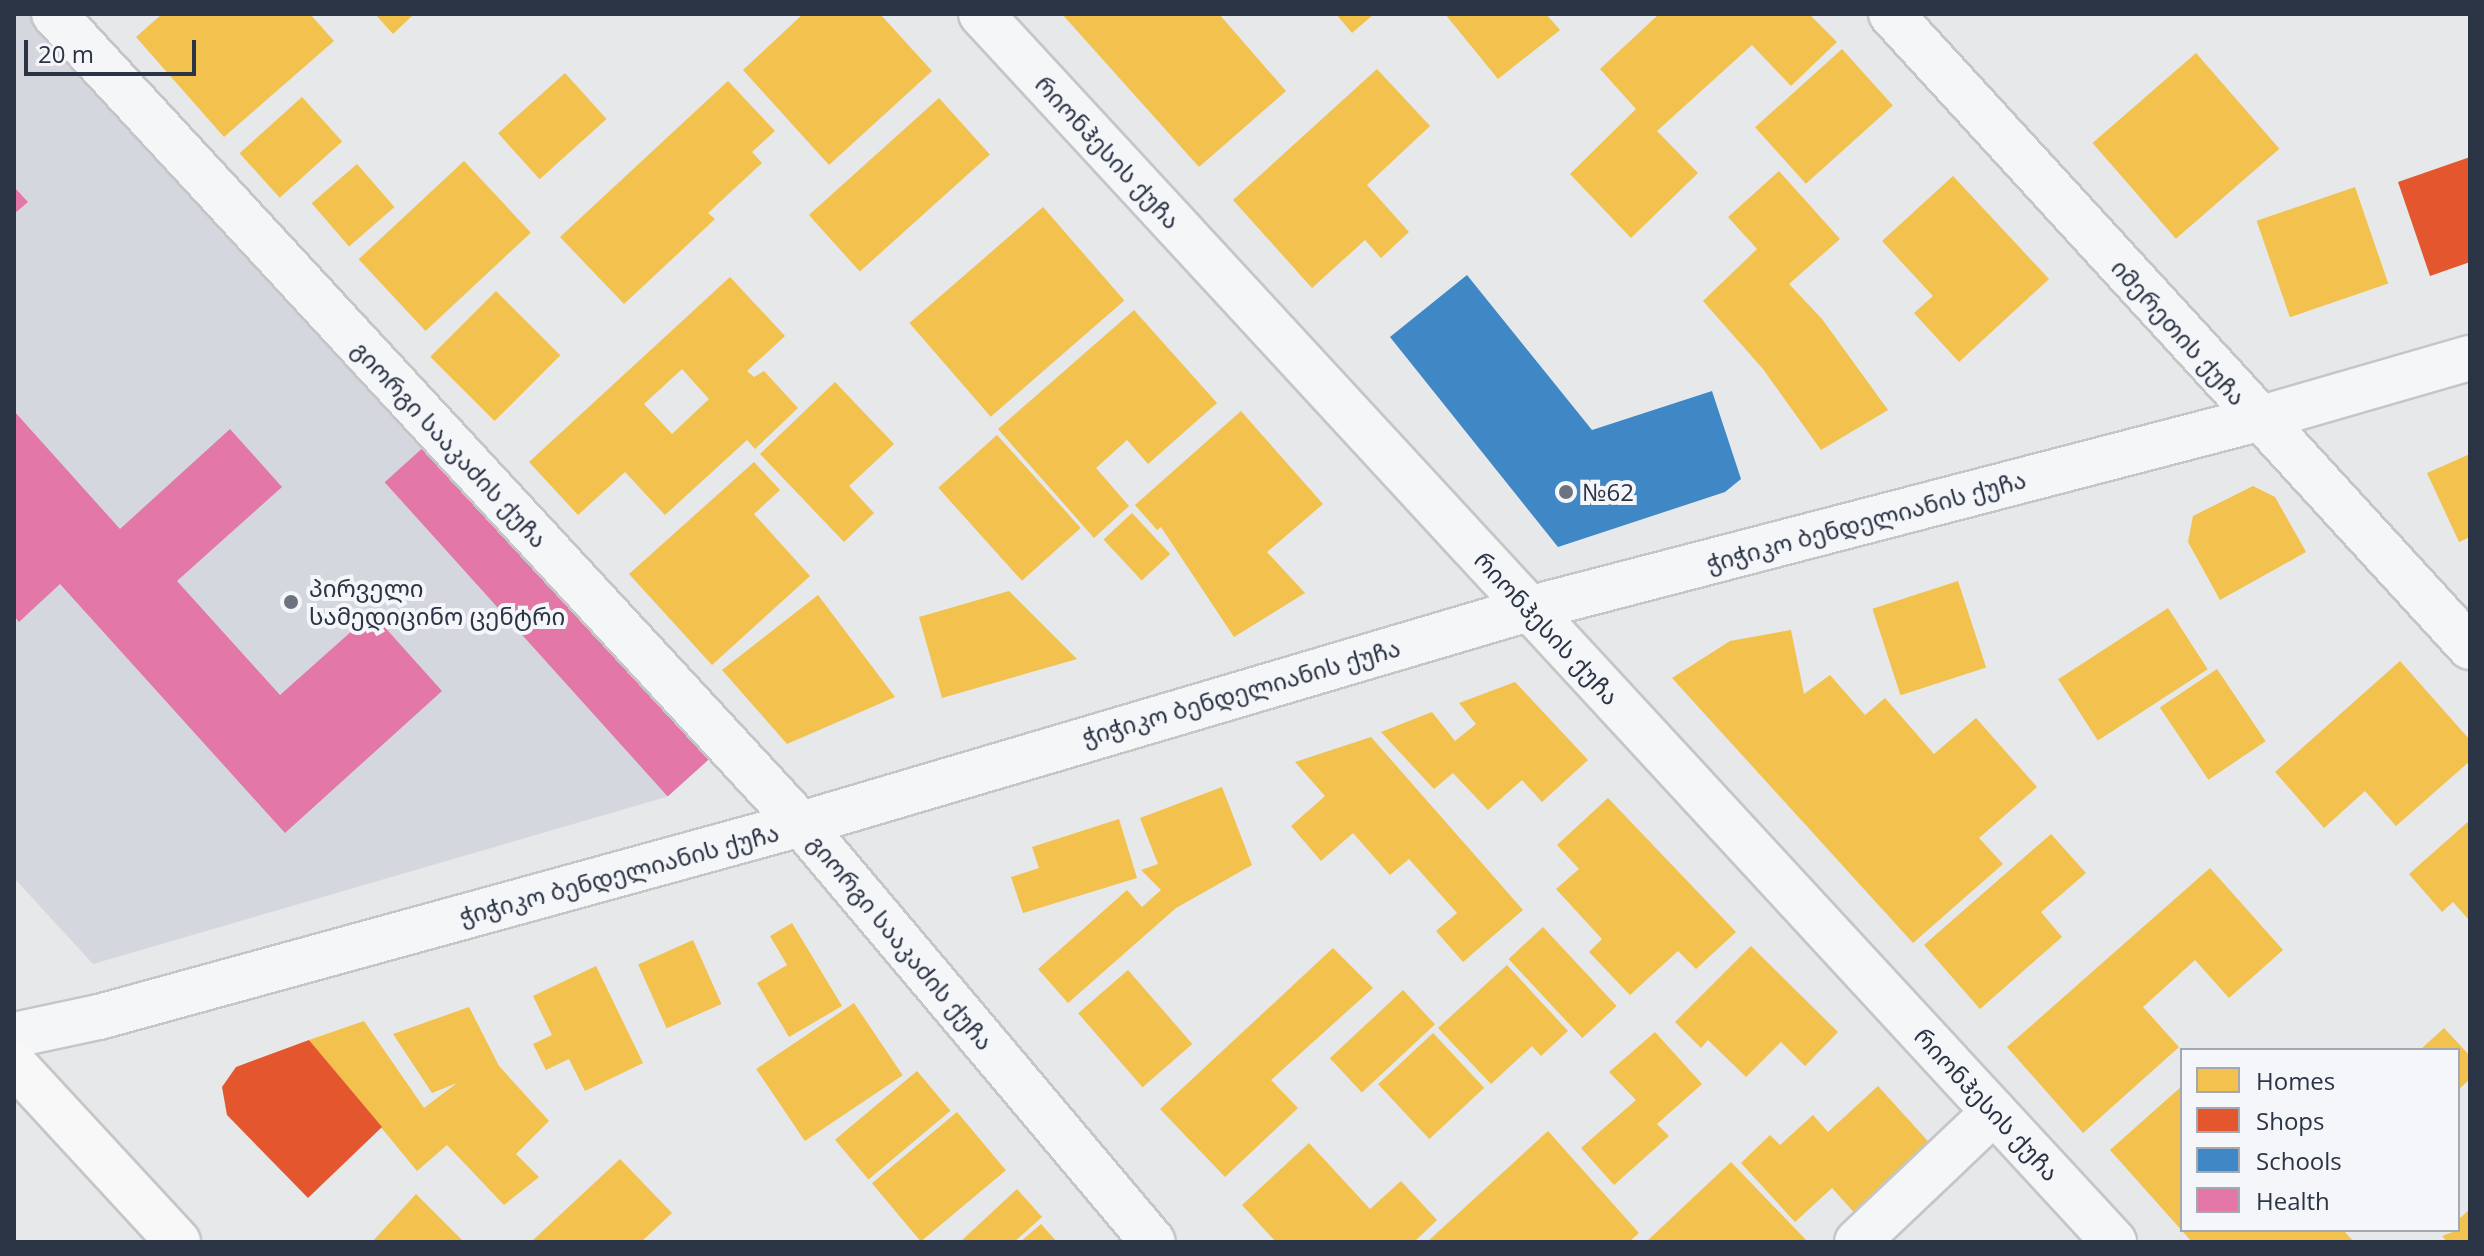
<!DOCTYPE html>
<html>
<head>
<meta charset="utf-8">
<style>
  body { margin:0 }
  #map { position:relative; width:2484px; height:1256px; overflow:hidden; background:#e6e8ea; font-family:"Open Sans","Noto Sans Georgian",sans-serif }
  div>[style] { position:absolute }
  .built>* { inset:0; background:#d4d7dd }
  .homes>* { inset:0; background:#f2c14e; transform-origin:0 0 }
  .shops>* { inset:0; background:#e4572e }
  .schools>* { inset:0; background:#3f88c5 }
  .health>* { inset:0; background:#e377a8; transform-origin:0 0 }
  .roads { filter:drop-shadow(2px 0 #c4c6c8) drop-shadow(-2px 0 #c4c6c8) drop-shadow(0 2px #c4c6c8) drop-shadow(0 -2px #c4c6c8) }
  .minor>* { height:44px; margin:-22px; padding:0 22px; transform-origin:22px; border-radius:22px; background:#f5f6f7 }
  .primary>* { height:44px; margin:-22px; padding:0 22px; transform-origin:22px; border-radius:22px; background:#f8f8f8 }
  .dots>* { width:22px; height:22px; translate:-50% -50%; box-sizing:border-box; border:4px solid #f4f6f9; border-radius:50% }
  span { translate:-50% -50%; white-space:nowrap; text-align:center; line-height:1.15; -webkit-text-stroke:8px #f4f6f9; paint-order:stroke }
  .street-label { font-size:24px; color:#2b3445 }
  .poi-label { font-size:24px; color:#2b3445 }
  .left { translate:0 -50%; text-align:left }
  .frame { position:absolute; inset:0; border:16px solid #2b3445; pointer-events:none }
  .legend { position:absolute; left:2180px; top:1048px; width:280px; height:184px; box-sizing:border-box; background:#f4f6f9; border:2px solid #a4a8b1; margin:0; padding:10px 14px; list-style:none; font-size:24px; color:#2b3445 }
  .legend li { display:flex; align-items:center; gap:16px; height:40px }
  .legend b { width:40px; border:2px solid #a4a8b1 }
  .scale { position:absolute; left:24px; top:40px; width:172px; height:36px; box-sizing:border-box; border:4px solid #2b3445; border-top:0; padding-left:10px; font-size:24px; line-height:28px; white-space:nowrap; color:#2b3445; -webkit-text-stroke:6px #f4f6f9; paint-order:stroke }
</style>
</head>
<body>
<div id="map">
  <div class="built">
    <i style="clip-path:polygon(14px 14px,34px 14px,709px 759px,666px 797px,93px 964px,14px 878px)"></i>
  </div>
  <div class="homes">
    <i style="clip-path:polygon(162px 14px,310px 14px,334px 41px,224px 137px,136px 37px)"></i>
    <i style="clip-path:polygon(375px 14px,414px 14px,393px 34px)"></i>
    <i style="clip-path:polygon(803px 14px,880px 14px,932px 71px,829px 165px,743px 70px)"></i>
    <i style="clip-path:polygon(1062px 14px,1219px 14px,1286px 91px,1199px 167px)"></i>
    <i style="clip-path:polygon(1336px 14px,1374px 14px,1352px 33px)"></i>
    <i style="clip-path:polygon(1445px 14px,1546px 14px,1560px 30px,1498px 79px)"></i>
    <i style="clip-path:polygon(1659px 14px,1809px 14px,1837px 42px,1791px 86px,1752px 45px,1657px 131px,1698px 173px,1631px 238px,1570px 174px,1636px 109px,1600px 69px)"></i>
    <i style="left:1842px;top:49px;width:76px;height:117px;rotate:48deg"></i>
    <i style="left:2196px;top:53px;width:127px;height:137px;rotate:49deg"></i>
    <i style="clip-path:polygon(1377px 69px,1430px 126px,1367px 185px,1409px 232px,1381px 258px,1365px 240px,1312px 288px,1233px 200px)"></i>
    <i style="left:565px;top:73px;width:62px;height:90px;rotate:48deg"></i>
    <i style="clip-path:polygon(728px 81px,775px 131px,752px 152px,762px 163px,708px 213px,715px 219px,624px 304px,560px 237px)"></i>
    <i style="left:302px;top:97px;width:60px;height:84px;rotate:48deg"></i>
    <i style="left:939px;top:98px;width:76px;height:175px;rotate:48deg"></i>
    <i style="left:464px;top:161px;width:98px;height:144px;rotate:47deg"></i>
    <i style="left:357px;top:164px;width:57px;height:60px;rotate:49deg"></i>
    <i style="clip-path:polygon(1779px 171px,1840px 239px,1789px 284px,1822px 319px,1888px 410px,1821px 450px,1763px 369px,1703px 301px,1757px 249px,1728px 217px)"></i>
    <i style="clip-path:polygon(1953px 176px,2049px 279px,1959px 362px,1914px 313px,1933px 296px,1882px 241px)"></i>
    <i style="left:2355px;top:187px;width:102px;height:104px;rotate:71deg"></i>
    <i style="left:1043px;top:207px;width:124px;height:177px;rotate:49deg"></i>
    <i style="clip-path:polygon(evenodd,730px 277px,785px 336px,747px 371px,754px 377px,764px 371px,798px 408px,755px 449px,747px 440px,665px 515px,625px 472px,578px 515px,529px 462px,730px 277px,682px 369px,709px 399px,672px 434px,644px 404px,682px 369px)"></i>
    <i style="left:496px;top:291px;width:91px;height:93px;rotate:45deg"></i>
    <i style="clip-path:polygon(1134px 310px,1217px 403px,1148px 464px,1127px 440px,1096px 468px,1129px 506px,1094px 538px,998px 429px)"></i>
    <i style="clip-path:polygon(835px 382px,894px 444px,849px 486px,874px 513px,844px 542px,760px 454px)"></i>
    <i style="clip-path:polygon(1241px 411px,1323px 504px,1267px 552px,1305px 593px,1234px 637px,1161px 527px,1157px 530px,1135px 505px)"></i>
    <i style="left:997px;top:435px;width:125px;height:79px;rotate:48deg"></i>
    <i style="clip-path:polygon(2470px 454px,2470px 537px,2459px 542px,2427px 473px)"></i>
    <i style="clip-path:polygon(754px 462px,780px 490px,754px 514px,810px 576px,712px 665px,629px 574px)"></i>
    <i style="clip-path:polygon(2253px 486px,2275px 497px,2306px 552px,2220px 600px,2188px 542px,2193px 516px)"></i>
    <i style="left:1132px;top:513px;width:56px;height:39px;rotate:47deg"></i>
    <i style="left:1958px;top:581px;width:91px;height:90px;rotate:72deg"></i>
    <i style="clip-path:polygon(1009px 591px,1077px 659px,942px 698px,919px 617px)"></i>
    <i style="clip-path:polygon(818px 595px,895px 697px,787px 744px,722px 670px)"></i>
    <i style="left:2168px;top:608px;width:73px;height:131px;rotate:57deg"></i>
    <i style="clip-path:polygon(1791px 630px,1804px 694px,1830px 675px,1865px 715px,1885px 698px,1934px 754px,1976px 718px,2037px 787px,1979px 838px,2003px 864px,1913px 943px,1672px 678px,1730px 641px)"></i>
    <i style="clip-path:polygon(2400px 661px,2470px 740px,2470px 761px,2396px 826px,2365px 791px,2324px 828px,2275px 772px)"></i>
    <i style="left:2217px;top:669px;width:87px;height:69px;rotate:56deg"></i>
    <i style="clip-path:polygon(1515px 682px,1588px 760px,1542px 802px,1522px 780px,1488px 810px,1453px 773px,1434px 789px,1381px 732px,1432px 712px,1455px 741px,1476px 724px,1459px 703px)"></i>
    <i style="clip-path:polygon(1371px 737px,1523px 910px,1463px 962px,1436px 931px,1457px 913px,1409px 859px,1390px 875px,1353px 833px,1321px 861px,1291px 826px,1325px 796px,1295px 762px)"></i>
    <i style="clip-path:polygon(1222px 787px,1252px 865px,1176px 908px,1068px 1003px,1038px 969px,1127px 890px,1142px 907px,1161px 890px,1141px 870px,1158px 864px,1140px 818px)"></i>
    <i style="clip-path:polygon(1608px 798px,1736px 932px,1696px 969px,1678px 951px,1630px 995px,1589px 952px,1602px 939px,1556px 889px,1579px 869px,1557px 845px)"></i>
    <i style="clip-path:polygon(1119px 819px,1137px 878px,1023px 913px,1011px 877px,1039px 868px,1032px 847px)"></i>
    <i style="clip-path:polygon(2470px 820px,2470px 921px,2453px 902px,2442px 912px,2409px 874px)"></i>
    <i style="clip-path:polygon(2051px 834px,2086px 873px,2041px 912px,2062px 937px,1980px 1009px,1924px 945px)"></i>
    <i style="clip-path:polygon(2210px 868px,2283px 950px,2229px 998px,2195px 960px,2143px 1007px,2179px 1047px,2083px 1133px,2007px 1047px)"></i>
    <i style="clip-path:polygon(792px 923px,842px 1006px,789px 1037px,757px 983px,787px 965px,770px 936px)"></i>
    <i style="left:1543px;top:927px;width:108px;height:47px;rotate:47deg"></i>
    <i style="left:693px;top:940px;width:70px;height:60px;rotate:66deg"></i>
    <i style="clip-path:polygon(1751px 946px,1838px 1032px,1805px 1066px,1781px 1042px,1746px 1077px,1708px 1040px,1701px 1048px,1675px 1022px)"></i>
    <i style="clip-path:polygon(1333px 948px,1373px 988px,1271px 1080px,1298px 1108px,1225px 1177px,1160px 1109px)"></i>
    <i style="clip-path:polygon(1507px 965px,1568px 1031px,1541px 1056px,1532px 1046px,1491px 1084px,1438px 1028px)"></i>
    <i style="clip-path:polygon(596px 966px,643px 1063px,585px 1091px,569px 1059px,546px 1070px,533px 1044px,552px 1035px,533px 996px)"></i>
    <i style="left:1128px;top:970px;width:98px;height:66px;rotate:49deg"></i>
    <i style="left:1403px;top:990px;width:47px;height:100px;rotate:47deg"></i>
    <i style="left:854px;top:1003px;width:87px;height:118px;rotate:56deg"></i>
    <i style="clip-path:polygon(469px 1007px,499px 1066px,549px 1121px,516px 1154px,539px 1177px,504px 1205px,447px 1145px,417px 1171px,309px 1040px,364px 1021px,424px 1108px,457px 1083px,432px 1093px,393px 1034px)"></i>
    <i style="clip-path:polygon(2444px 1028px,2470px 1056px,2470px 1079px,2458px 1090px,2458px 1050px,2420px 1050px)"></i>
    <i style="clip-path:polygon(1655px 1032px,1702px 1084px,1657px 1124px,1669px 1136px,1614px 1185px,1581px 1148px,1636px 1100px,1609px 1072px)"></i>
    <i style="left:1433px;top:1033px;width:75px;height:75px;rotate:47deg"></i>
    <i style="left:917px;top:1071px;width:52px;height:107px;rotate:50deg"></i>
    <i style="clip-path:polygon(1878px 1086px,1935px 1149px,1859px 1218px,1832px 1188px,1795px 1222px,1741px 1163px,1770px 1135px,1780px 1145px,1813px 1115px,1828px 1132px)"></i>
    <i style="clip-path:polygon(2182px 1086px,2182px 1230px,2343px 1230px,2354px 1242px,2192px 1242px,2110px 1150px)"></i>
    <i style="left:957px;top:1112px;width:76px;height:111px;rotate:50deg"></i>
    <i style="clip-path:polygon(1548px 1131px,1639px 1233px,1629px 1242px,1427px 1242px)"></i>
    <i style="clip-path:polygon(1309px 1143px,1370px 1209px,1401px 1181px,1437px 1220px,1414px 1242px,1276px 1242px,1242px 1205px)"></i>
    <i style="clip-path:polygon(620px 1159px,672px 1213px,641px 1242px,531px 1242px)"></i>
    <i style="clip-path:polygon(1731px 1162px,1808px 1242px,1646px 1242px)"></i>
    <i style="clip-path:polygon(1017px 1189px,1042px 1217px,1014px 1242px,960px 1242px)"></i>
    <i style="clip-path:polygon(416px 1194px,464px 1242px,372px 1242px)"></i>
    <i style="clip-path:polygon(2470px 1209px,2470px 1242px,2447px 1242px,2442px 1236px,2458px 1230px,2458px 1220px)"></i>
    <i style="clip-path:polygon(1041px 1224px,1057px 1242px,1020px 1242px)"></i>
  </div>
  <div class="shops">
    <i style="clip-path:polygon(2470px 157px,2470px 262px,2430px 276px,2398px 182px)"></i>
    <i style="clip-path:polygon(309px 1040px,382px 1127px,308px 1198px,227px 1115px,222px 1087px,236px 1067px)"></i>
  </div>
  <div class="schools">
    <i style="clip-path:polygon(1467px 275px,1592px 430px,1712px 391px,1741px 479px,1725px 492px,1558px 547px,1390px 337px)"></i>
  </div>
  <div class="health">
    <i style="clip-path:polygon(14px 187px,28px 202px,14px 214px)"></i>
    <i style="clip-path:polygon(14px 411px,120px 529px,230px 429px,282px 487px,177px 581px,280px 695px,372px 613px,442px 691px,285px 833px,60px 584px,19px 622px,14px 616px)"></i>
    <i style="left:427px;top:444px;width:423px;height:57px;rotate:48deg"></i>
  </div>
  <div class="roads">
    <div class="minor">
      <i style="left:54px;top:14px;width:1102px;rotate:47.32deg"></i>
      <i style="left:801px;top:824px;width:546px;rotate:49.9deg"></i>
      <i style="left:981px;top:14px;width:1671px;rotate:47.3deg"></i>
      <i style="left:1891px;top:14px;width:858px;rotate:47.55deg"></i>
      <i style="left:14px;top:1035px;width:87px;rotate:-12deg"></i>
      <i style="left:99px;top:1017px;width:728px;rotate:-15.37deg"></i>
      <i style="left:801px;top:824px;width:758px;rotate:-16.47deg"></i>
      <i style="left:1528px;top:609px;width:754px;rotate:-14.59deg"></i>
      <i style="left:2258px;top:419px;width:221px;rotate:-16.1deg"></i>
      <i style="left:1857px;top:1242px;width:189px;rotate:-43.5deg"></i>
    </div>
    <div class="primary">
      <i style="left:14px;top:1064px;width:242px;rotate:47.3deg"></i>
    </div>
  </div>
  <div class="dots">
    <i style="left:1566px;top:492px;background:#6c737f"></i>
    <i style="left:291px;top:602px;background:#6c737f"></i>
  </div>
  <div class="street-label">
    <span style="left:1108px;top:152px;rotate:47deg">რიონჰესის ქუჩა</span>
    <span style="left:2179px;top:332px;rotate:48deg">იმერეთის ქუჩა</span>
    <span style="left:450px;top:444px;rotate:47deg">გიორგი სააკაძის ქუჩა</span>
    <span style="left:1866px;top:521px;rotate:-15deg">ჭიჭიკო ბენდელიანის ქუჩა</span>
    <span style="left:1547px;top:628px;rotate:47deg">რიონჰესის ქუჩა</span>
    <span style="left:1241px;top:692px;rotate:-16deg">ჭიჭიკო ბენდელიანის ქუჩა</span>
    <span style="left:619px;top:874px;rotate:-15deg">ჭიჭიკო ბენდელიანის ქუჩა</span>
    <span style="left:901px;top:942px;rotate:50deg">გიორგი სააკაძის ქუჩა</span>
    <span style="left:1987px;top:1104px;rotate:47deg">რიონჰესის ქუჩა</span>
  </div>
  <div class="poi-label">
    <span class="left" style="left:1582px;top:492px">№62</span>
    <span class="left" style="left:309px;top:602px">პირველი<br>სამედიცინო ცენტრი</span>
  </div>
  <div class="frame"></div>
  <ul class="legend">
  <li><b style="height:22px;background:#f2c14e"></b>Homes</li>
  <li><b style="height:22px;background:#e4572e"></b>Shops</li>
  <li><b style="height:22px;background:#3f88c5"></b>Schools</li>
  <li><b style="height:22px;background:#e377a8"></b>Health</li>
  </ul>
  <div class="scale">20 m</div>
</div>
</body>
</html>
